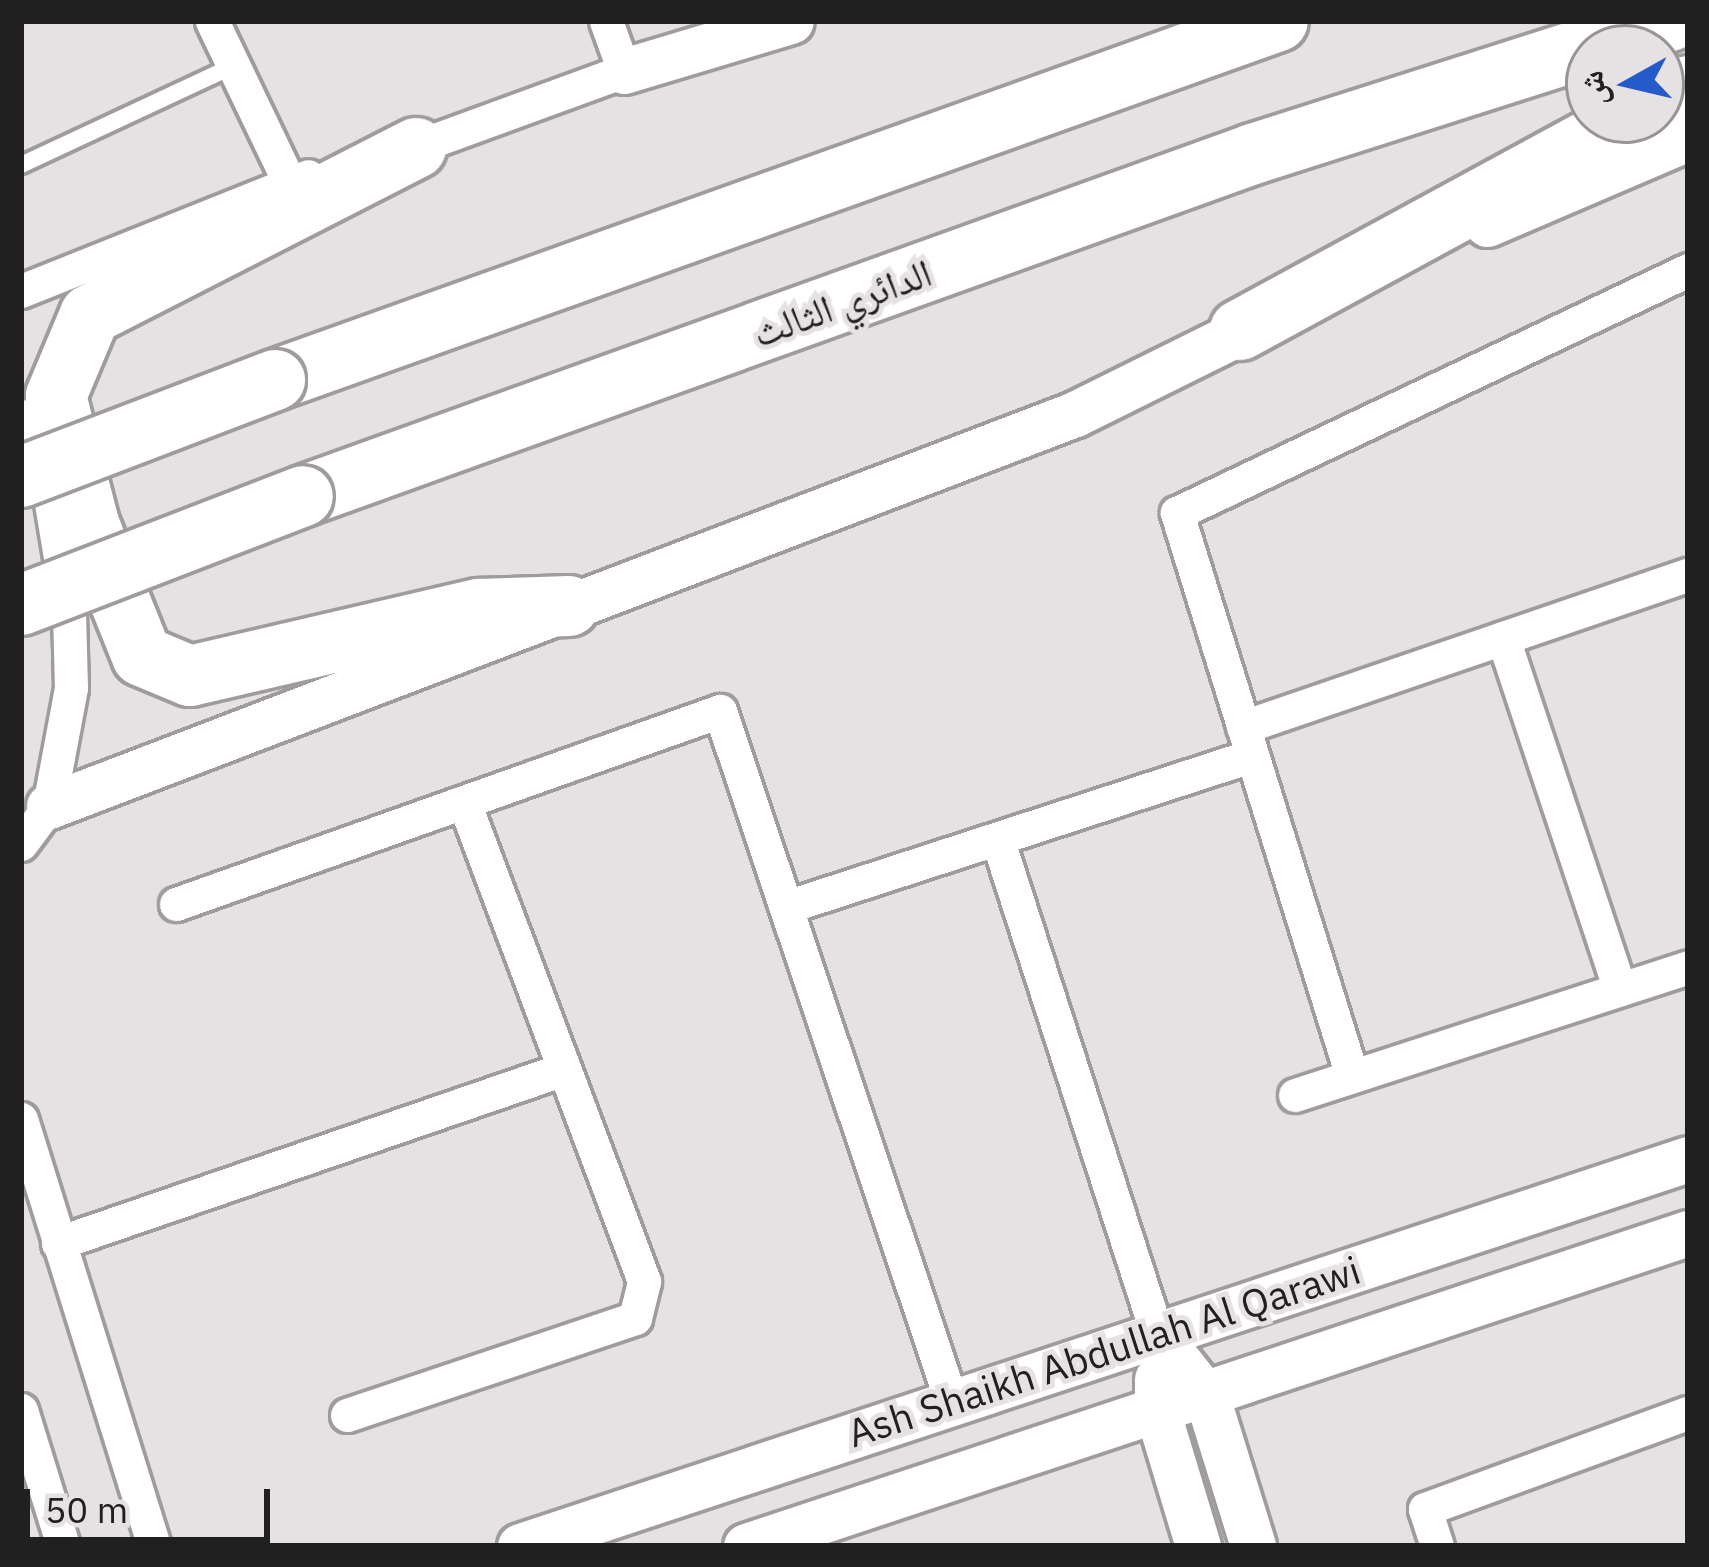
<!DOCTYPE html>
<html>
<head>
<meta charset="utf-8">
<style>
  body { margin:0 }
  #map { position:relative; width:1709px; height:1567px; overflow:hidden; background:#e6e1e3; font-family:"IBM Plex Sans","Noto Naskh Arabic",sans-serif }
  div>[style] { position:absolute }
  .roads { filter:drop-shadow(3px 0 #a09c9d) drop-shadow(-3px 0 #a09c9d) drop-shadow(0 3px #a09c9d) drop-shadow(0 -3px #a09c9d) }
  .lane>* { height:16px; margin:-8px; padding:0 8px; transform-origin:8px; border-radius:8px; background:#fff }
  .street>* { height:33px; margin:-16.5px; padding:0 16.5px; transform-origin:16.5px; border-radius:16.5px; background:#fff }
  .secondary>* { height:45px; margin:-22.5px; padding:0 22.5px; transform-origin:22.5px; border-radius:22.5px; background:#fff }
  .highway>* { height:60px; margin:-30px; padding:0 30px; transform-origin:30px; border-radius:30px; background:#fff }
  .bridges { filter:drop-shadow(3px 0 #a09c9d) drop-shadow(-3px 0 #a09c9d) drop-shadow(0 3px #a09c9d) drop-shadow(0 -3px #a09c9d) }
  .highway-bridge>* { height:60px; margin:-30px; padding:0 30px; transform-origin:30px; border-radius:30px; background:#fff }
  span { translate:-50% -50%; white-space:nowrap; text-align:center; line-height:1.15; -webkit-text-stroke:10px #e6e1e3; paint-order:stroke }
  .street-label { font-size:39px; color:#212020 }
  .frame { position:absolute; inset:0; border:24px solid #212020; pointer-events:none }
  .north { position:absolute; left:1565px; top:24px; width:120px; height:120px; box-sizing:border-box; background:#e6e1e3; border:3px solid #979495; border-radius:50%; rotate:262deg; font-size:33px; font-weight:700; line-height:48px; text-align:center; color:#212020 }
  .north::after { content:''; display:block; margin:auto; width:42px; height:54px; background:#255bc8; clip-path:polygon(50% 0,100% 100%,50% 72%,0 100%) }
  .scale { position:absolute; left:24px; top:1489px; width:246px; height:54px; box-sizing:border-box; border:6px solid #212020; border-top:0; padding-left:15px; font-size:36px; line-height:42px; white-space:nowrap; color:#212020; -webkit-text-stroke:9px #e6e1e3; paint-order:stroke }
</style>
</head>
<body>
<div id="map">
  <div class="roads">
    <div class="lane">
      <i style="left:21px;top:165px;width:234px;rotate:-25deg"></i>
    </div>
    <div class="street">
      <i style="left:212px;top:21px;width:178px;rotate:64.4deg"></i>
      <i style="left:405px;top:151px;width:233px;rotate:-20.1deg"></i>
      <i style="left:624px;top:71px;width:53px;rotate:-109.8deg"></i>
      <i style="left:21px;top:291px;width:309px;rotate:-21.8deg"></i>
      <i style="left:21px;top:416px;width:86px;rotate:70.3deg"></i>
      <i style="left:50px;top:497px;width:117px;rotate:80.6deg"></i>
      <i style="left:69px;top:612px;width:76px;rotate:88.5deg"></i>
      <i style="left:71px;top:688px;width:120px;rotate:100.6deg"></i>
      <i style="left:49px;top:806px;width:47px;rotate:126.4deg"></i>
      <i style="left:1503px;top:638px;width:370px;rotate:71.6deg"></i>
      <i style="left:1243px;top:727px;width:470px;rotate:-18.9deg"></i>
      <i style="left:998px;top:841px;width:518px;rotate:72.12deg"></i>
      <i style="left:176px;top:904px;width:577px;rotate:-19.53deg"></i>
      <i style="left:720px;top:711px;width:730px;rotate:71.47deg"></i>
      <i style="left:786px;top:907px;width:490px;rotate:-18deg"></i>
      <i style="left:1352px;top:1076px;width:590px;rotate:-107.27deg"></i>
      <i style="left:1177px;top:513px;width:566px;rotate:-25.43deg"></i>
      <i style="left:1295px;top:1095px;width:413px;rotate:-18deg"></i>
      <i style="left:21px;top:1119px;width:447px;rotate:72.7deg"></i>
      <i style="left:58px;top:1243px;width:535px;rotate:-18.98deg"></i>
      <i style="left:21px;top:1410px;width:142px;rotate:72.8deg"></i>
      <i style="left:347px;top:1415px;width:304px;rotate:-18.6deg"></i>
      <i style="left:635px;top:1318px;width:38px;rotate:-76deg"></i>
      <i style="left:644px;top:1281px;width:509px;rotate:-110.61deg"></i>
      <i style="left:1437px;top:1546px;width:39px;rotate:-108deg"></i>
      <i style="left:1425px;top:1509px;width:280px;rotate:-20.1deg"></i>
    </div>
    <div class="secondary">
      <i style="left:624px;top:71px;width:174px;rotate:-16.7deg"></i>
      <i style="left:1487px;top:224px;width:219px;rotate:-23.2deg"></i>
      <i style="left:49px;top:806px;width:1098px;rotate:-20.91deg"></i>
      <i style="left:1075px;top:414px;width:213px;rotate:-26.4deg"></i>
      <i style="left:1157px;top:1334px;width:80px;rotate:51.6deg"></i>
      <i style="left:1207px;top:1397px;width:156px;rotate:72.8deg"></i>
      <i style="left:1157px;top:1379px;width:31px;rotate:90deg"></i>
      <i style="left:1157px;top:1410px;width:142px;rotate:73.2deg"></i>
      <i style="left:520px;top:1546px;width:1230px;rotate:-18.33deg"></i>
      <i style="left:746px;top:1546px;width:993px;rotate:-18.38deg"></i>
    </div>
    <div class="highway">
      <i style="left:1661px;top:101px;width:31px;rotate:-29deg"></i>
      <i style="left:416px;top:148px;width:366px;rotate:152.9deg"></i>
      <i style="left:90px;top:315px;width:88px;rotate:112.8deg"></i>
      <i style="left:56px;top:396px;width:132px;rotate:75.5deg"></i>
      <i style="left:89px;top:524px;width:142px;rotate:68.1deg"></i>
      <i style="left:142px;top:656px;width:52px;rotate:22.6deg"></i>
      <i style="left:190px;top:676px;width:297px;rotate:-13.1deg"></i>
      <i style="left:479px;top:609px;width:90px;rotate:-1.9deg"></i>
      <i style="left:1240px;top:330px;width:439px;rotate:-28.5deg"></i>
      <i style="left:275px;top:380px;width:1065px;rotate:-19.69deg"></i>
      <i style="left:303px;top:496px;width:1010px;rotate:-19.8deg"></i>
      <i style="left:1253px;top:154px;width:439px;rotate:-17.7deg"></i>
    </div>
  </div>
  <div class="bridges">
    <div class="highway-bridge">
      <i style="left:21px;top:477px;width:272px;rotate:-20.9deg"></i>
      <i style="left:21px;top:605px;width:302px;rotate:-21.1deg"></i>
    </div>
  </div>
  <div class="street-label">
    <span style="left:842px;top:303px;rotate:-20deg">الدائري الثالث</span>
    <span style="left:1104px;top:1352px;rotate:-18deg">Ash Shaikh Abdullah Al Qarawi</span>
  </div>
  <div class="frame"></div>
  <div class="north">ش</div>
  <div class="scale">50 m</div>
</div>
</body>
</html>
